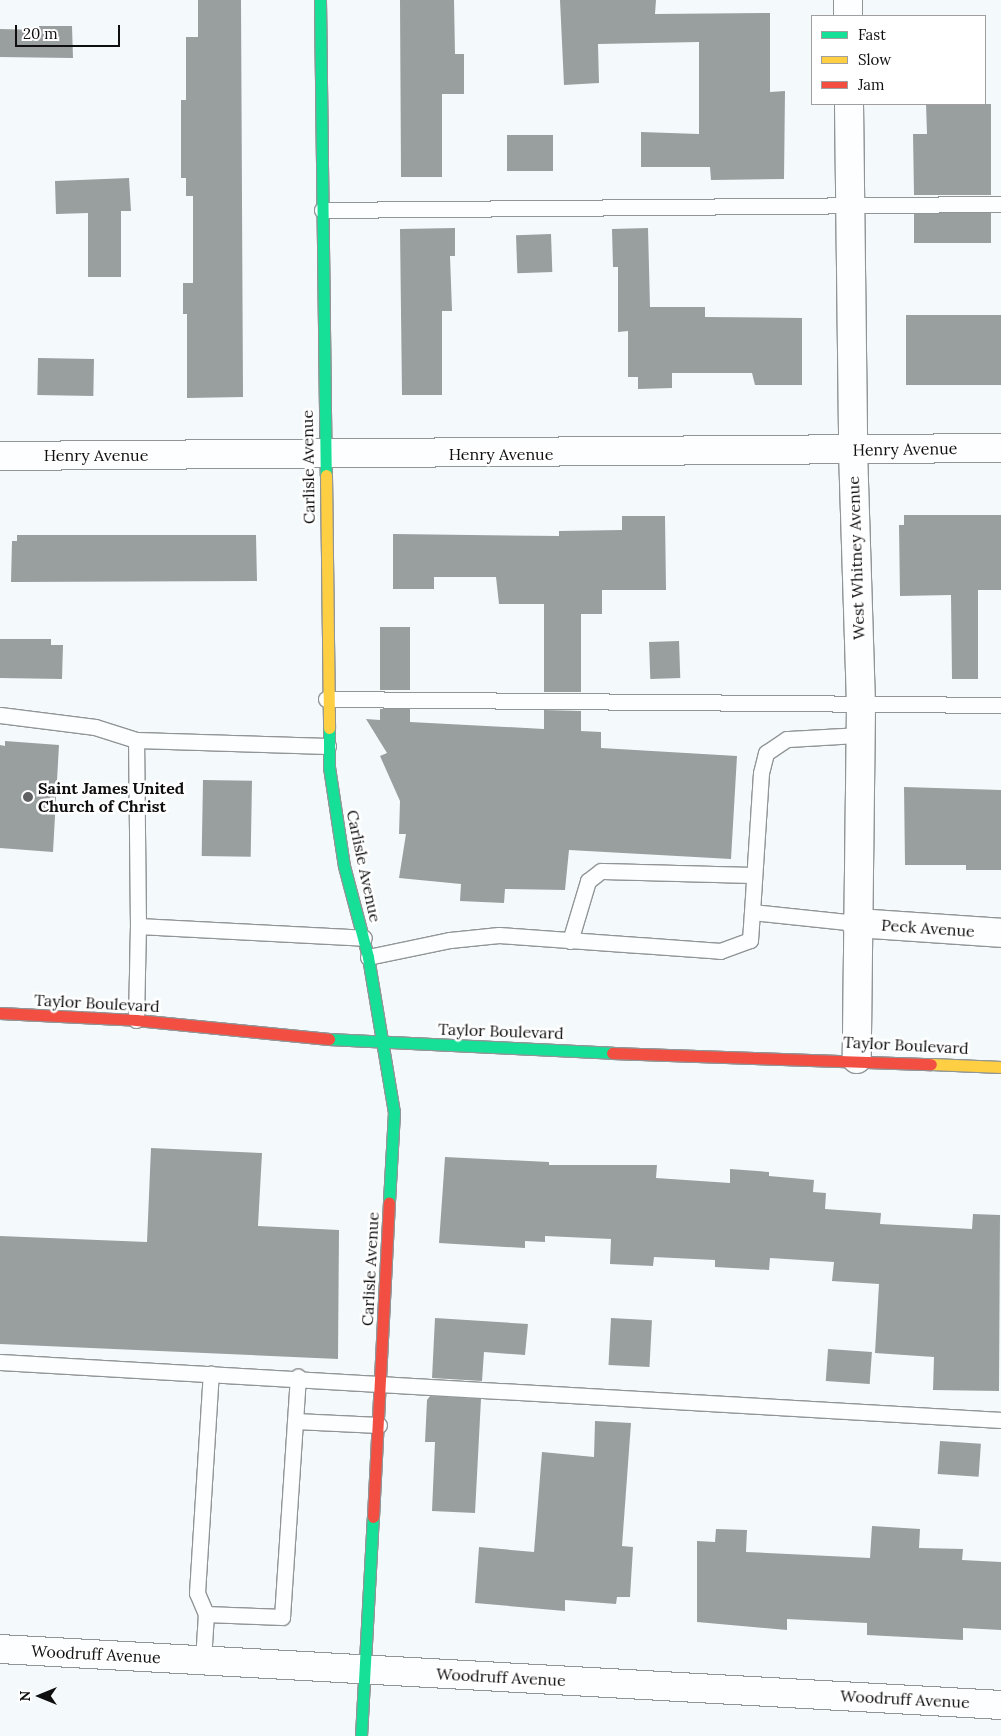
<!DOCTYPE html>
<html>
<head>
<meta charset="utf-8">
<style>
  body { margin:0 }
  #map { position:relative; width:1001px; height:1736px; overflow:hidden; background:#f4fafc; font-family:Lora,serif }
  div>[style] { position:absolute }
  .building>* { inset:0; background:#999e9f; transform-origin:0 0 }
  .roads { filter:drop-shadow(1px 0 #929596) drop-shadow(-1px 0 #929596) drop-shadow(0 1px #929596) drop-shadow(0 -1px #929596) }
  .lane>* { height:15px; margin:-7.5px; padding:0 7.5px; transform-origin:7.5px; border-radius:7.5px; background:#fdfeff }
  .street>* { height:28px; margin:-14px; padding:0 14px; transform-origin:14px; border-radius:14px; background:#fdfeff }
  .fast>* { height:11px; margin:-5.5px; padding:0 5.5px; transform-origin:5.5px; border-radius:5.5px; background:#16e098 }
  .slow>* { height:11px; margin:-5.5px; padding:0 5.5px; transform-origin:5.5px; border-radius:5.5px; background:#ffcf43 }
  .jam>* { height:11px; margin:-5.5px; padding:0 5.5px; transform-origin:5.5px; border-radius:5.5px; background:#f24e42 }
  .dots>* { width:14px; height:14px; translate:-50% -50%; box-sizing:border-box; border:2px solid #fff; border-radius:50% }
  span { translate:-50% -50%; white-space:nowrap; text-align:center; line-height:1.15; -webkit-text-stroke:5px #fff; paint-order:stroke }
  .street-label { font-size:16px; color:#0f0f0f }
  .poi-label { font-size:16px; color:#0f0f0f; font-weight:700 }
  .left { translate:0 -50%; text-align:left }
  .legend { position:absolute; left:811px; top:15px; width:175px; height:90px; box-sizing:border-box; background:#fff; border:1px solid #9f9f9f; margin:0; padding:6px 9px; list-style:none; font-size:15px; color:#0f0f0f }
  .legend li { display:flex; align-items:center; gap:10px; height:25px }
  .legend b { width:25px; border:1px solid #9f9f9f }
  .north { position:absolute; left:15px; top:1671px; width:50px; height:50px; -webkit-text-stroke:4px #fff; paint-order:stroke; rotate:270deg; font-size:14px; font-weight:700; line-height:20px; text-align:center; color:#0f0f0f }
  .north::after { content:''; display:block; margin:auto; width:18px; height:22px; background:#0f0f0f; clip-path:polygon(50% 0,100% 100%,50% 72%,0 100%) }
  .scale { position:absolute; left:15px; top:25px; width:105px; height:22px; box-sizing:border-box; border:2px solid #0f0f0f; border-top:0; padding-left:6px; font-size:15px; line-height:18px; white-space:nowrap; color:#0f0f0f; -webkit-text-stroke:4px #fff; paint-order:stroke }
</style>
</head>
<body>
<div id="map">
  <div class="building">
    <i style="clip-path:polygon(198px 0,241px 0,243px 397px,187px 398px,187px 314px,183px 314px,183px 283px,193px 283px,193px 196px,186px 196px,186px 178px,181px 178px,181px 100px,186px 100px,186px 37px,198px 37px)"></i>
    <i style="clip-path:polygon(400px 0,454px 0,455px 54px,464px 54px,464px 94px,442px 94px,442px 177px,401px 177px)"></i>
    <i style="clip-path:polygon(560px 0,656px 0,655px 14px,770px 13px,770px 92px,785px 91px,784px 179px,711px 180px,710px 167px,641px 167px,641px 132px,699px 134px,699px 42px,598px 44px,599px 83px,564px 85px)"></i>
    <i style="clip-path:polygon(39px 26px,72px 26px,73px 58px,0 57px,0 29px,39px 30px)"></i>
    <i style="clip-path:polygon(926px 104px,991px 104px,991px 195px,914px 195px,913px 134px,927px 134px)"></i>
    <i style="left:507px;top:135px;width:46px;height:36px"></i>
    <i style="clip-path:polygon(129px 178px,131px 211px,121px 211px,121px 277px,88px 277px,88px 213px,56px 214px,55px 181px)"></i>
    <i style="left:991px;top:213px;width:30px;height:77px;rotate:90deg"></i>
    <i style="clip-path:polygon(455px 228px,455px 256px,450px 256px,452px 311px,442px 311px,442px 395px,402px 395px,400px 229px)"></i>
    <i style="clip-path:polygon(648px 228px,650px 307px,705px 307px,705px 317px,802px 318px,802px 385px,755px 385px,752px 373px,672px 373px,672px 388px,638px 389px,638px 377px,628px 377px,628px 331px,618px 332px,618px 267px,613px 267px,612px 229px)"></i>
    <i style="left:551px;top:234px;width:38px;height:35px;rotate:88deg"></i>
    <i style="left:1001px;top:315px;width:70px;height:95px;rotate:90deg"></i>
    <i style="left:38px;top:358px;width:56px;height:37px;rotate:1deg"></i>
    <i style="clip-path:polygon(904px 515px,1001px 515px,1001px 590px,978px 590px,978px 679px,952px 679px,951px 595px,900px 596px,899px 525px,904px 525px)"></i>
    <i style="clip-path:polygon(622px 516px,665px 516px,666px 590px,602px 590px,602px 614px,581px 614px,581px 692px,544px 692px,544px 604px,499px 604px,496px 577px,434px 577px,434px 589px,393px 589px,393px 534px,559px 536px,559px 531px,622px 530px)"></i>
    <i style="clip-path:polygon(17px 535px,256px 535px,257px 581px,11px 582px,12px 541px,17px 541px)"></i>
    <i style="left:380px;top:627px;width:30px;height:63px"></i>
    <i style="clip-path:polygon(0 639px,51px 639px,51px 645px,63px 645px,62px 679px,0 678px)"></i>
    <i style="left:679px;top:641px;width:37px;height:30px;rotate:88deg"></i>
    <i style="clip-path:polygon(380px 709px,410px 709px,410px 722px,544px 729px,544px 710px,581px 711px,581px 731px,601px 732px,601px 748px,737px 756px,731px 859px,569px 850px,565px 890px,505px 889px,504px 903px,460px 901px,461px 884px,399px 878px,406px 834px,399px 834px,400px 801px,380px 756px,387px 753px,366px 719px,380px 720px)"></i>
    <i style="clip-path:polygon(5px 741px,59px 745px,53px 852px,0 848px,0 745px,5px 746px)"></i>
    <i style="left:203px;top:780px;width:49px;height:76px;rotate:1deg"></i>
    <i style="clip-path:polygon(904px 787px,1001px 790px,1001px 870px,966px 870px,966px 865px,905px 865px)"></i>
    <i style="clip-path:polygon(151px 1148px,262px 1153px,258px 1226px,339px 1230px,338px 1359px,0 1344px,0 1236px,147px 1242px)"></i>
    <i style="clip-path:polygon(445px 1157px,549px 1162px,549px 1165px,657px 1165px,656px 1178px,730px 1183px,730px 1169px,769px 1172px,769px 1176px,814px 1180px,813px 1192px,826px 1193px,825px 1209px,881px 1213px,880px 1224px,972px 1229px,973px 1214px,1000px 1215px,999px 1391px,933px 1390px,934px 1357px,875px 1353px,879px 1284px,832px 1281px,834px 1262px,770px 1258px,769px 1270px,715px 1267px,715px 1260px,654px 1257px,653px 1266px,610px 1264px,611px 1239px,545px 1236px,545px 1242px,525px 1241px,525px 1248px,439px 1243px)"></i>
    <i style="clip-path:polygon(435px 1318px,528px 1324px,525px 1355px,484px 1352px,482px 1381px,432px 1378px)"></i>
    <i style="left:611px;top:1318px;width:41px;height:47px;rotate:3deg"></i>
    <i style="left:828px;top:1349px;width:44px;height:32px;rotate:4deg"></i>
    <i style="clip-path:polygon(430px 1396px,481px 1399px,475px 1513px,432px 1511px,435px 1442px,425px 1442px,427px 1400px)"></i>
    <i style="clip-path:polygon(595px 1421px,631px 1423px,622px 1546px,633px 1547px,630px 1597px,617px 1597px,616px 1604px,565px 1600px,565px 1611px,475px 1603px,479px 1547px,534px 1552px,542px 1452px,594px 1457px)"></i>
    <i style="left:940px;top:1441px;width:41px;height:33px;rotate:4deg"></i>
    <i style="clip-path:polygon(872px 1526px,920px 1529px,919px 1548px,963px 1549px,962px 1560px,1001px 1562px,1001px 1630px,963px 1628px,963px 1640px,867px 1635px,867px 1623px,787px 1619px,787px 1630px,697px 1622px,697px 1541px,715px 1542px,716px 1529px,747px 1530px,746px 1552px,870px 1558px)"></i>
  </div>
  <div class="roads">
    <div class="lane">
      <i style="left:322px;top:210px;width:679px;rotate:-0.51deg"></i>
      <i style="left:326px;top:699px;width:675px;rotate:0.51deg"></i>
      <i style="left:0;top:715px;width:96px;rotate:7.2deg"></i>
      <i style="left:95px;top:727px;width:43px;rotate:17.6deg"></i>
      <i style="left:752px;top:912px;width:139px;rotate:-86.3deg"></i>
      <i style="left:761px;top:773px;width:21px;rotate:-76deg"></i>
      <i style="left:766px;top:753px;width:25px;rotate:-34deg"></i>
      <i style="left:787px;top:739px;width:71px;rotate:-3.2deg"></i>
      <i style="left:138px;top:926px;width:186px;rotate:-90.6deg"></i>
      <i style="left:136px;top:740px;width:192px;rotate:1.8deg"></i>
      <i style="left:570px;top:941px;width:63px;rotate:-73.3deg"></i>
      <i style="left:588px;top:881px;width:16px;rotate:-38deg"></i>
      <i style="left:601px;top:871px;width:153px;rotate:1.5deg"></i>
      <i style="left:368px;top:957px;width:84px;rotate:-11.7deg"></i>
      <i style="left:450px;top:940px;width:49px;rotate:-5.8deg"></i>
      <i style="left:499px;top:935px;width:222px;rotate:4.1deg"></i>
      <i style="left:720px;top:951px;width:32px;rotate:-20deg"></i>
      <i style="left:750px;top:940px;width:28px;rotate:-86deg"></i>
      <i style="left:752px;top:912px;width:105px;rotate:6deg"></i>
      <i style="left:136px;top:1020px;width:94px;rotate:-88.8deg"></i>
      <i style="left:138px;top:926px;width:226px;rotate:3deg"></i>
      <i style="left:0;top:1362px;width:1003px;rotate:3.32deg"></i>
      <i style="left:295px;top:1421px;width:84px;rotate:2.7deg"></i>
      <i style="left:206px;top:1614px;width:23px;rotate:-113deg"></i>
      <i style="left:197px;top:1593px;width:220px;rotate:-86.4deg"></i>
      <i style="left:203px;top:1660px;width:46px;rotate:-86.3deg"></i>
      <i style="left:206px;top:1614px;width:76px;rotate:2.3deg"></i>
      <i style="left:282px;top:1617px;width:241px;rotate:-86.2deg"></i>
    </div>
    <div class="street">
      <i style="left:848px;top:0;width:16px;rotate:90deg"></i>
      <i style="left:849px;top:104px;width:346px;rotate:89.3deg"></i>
      <i style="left:853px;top:450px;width:257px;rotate:88.2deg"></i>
      <i style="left:861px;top:707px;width:352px;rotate:90.7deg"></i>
      <i style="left:0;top:456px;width:1001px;rotate:-0.46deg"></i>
      <i style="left:856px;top:923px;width:145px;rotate:3.9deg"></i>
      <i style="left:0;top:1649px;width:1003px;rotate:3.2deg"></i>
    </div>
    <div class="fast">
      <i style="left:320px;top:0;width:475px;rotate:89.3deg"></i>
      <i style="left:329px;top:728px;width:39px;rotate:90deg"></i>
      <i style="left:329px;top:767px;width:100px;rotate:81.4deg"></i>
      <i style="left:344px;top:866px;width:94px;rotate:75.2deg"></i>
      <i style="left:368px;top:957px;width:157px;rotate:80.5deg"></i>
      <i style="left:394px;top:1112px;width:90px;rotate:93.2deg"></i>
      <i style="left:329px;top:1039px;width:283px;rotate:2.8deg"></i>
      <i style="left:361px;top:1736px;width:219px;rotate:-86.9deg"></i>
    </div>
    <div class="slow">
      <i style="left:326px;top:475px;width:253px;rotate:89.3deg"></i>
      <i style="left:931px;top:1064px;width:70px;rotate:2.5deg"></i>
    </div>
    <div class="jam">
      <i style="left:0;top:1013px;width:136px;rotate:2.9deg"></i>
      <i style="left:136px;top:1020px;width:194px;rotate:5.6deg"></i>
      <i style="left:612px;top:1053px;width:319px;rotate:2deg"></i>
      <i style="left:373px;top:1517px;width:315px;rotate:-87.1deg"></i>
    </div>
  </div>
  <div class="dots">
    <i style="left:28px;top:797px;background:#5f6162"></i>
  </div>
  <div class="street-label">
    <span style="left:905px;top:449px;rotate:-1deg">Henry Avenue</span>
    <span style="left:501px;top:454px">Henry Avenue</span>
    <span style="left:96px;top:455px">Henry Avenue</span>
    <span style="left:308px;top:467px;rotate:-91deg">Carlisle Avenue</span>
    <span style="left:856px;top:558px;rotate:-92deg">West Whitney Avenue</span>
    <span style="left:364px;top:866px;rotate:78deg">Carlisle Avenue</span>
    <span style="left:928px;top:928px;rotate:4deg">Peck Avenue</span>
    <span style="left:97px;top:1003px;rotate:3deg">Taylor Boulevard</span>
    <span style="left:501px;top:1031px;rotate:2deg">Taylor Boulevard</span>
    <span style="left:906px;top:1045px;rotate:3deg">Taylor Boulevard</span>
    <span style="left:370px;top:1269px;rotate:-87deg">Carlisle Avenue</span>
    <span style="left:96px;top:1654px;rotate:3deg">Woodruff Avenue</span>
    <span style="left:501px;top:1677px;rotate:3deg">Woodruff Avenue</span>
    <span style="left:905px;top:1699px;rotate:3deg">Woodruff Avenue</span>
  </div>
  <div class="poi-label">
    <span class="left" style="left:38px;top:797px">Saint James United<br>Church of Christ</span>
  </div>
  <ul class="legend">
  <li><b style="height:6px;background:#16e098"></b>Fast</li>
  <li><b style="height:6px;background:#ffcf43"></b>Slow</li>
  <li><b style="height:6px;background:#f24e42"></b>Jam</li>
  </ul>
  <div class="north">N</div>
  <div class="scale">20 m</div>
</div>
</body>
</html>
